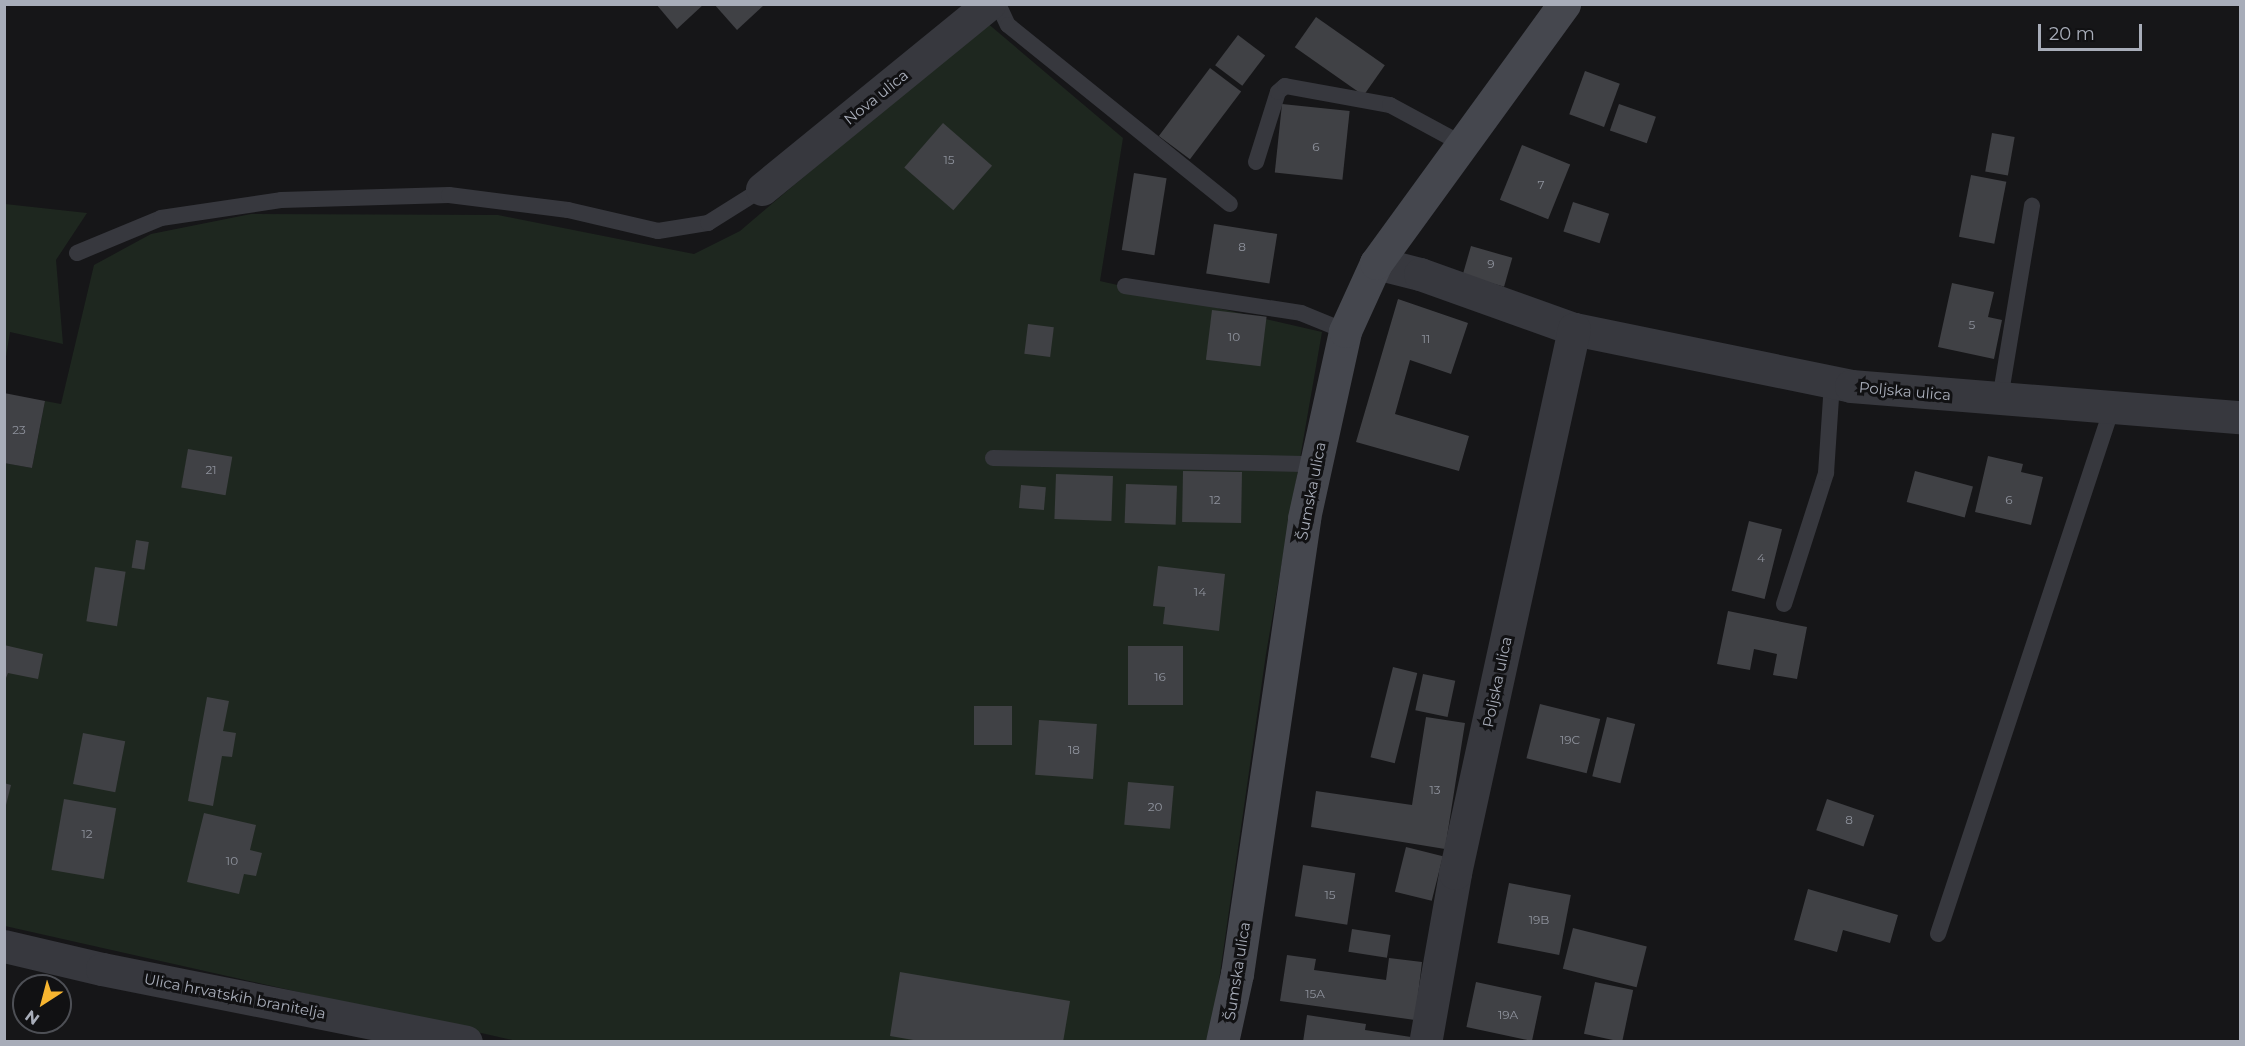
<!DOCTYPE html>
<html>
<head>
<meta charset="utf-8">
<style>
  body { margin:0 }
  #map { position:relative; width:2245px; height:1046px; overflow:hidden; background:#161618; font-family:Montserrat,sans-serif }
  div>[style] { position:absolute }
  .green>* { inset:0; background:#1e271f }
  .building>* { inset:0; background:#404145; transform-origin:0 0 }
  .lane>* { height:16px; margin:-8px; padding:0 8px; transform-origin:8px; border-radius:8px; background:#37383e }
  .street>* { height:33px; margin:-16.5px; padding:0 16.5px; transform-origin:16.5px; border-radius:16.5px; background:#37383e }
  .secondary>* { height:33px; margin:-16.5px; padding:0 16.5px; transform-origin:16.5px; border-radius:16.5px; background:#45474e }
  span { translate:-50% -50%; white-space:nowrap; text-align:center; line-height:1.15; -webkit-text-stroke:6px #111113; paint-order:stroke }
  .number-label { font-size:12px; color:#8e929c }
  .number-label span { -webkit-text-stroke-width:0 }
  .street-label { font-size:15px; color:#a8adb9 }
  .frame { position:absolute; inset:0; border:6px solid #a8adb9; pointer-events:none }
  .north { position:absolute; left:12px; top:974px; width:60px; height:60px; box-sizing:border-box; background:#111113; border:2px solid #4d4f55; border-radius:50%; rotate:216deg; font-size:16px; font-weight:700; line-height:24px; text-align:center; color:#a8adb9 }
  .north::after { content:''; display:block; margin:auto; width:21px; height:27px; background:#f7b530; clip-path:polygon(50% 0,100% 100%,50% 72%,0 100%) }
  .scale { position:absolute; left:2038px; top:24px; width:104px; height:27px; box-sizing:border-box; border:3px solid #a8adb9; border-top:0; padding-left:8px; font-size:18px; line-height:21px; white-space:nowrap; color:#a8adb9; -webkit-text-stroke:4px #111113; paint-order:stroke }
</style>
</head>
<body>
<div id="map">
  <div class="green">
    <i style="clip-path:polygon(986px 22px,1123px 138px,1100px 281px,1322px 332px,1266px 654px,1215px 1008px,1206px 1041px,517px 1041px,5px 926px,5px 463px,32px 468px,45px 401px,61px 404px,94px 265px,151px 234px,251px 214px,498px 215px,694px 254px,740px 231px)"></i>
    <i style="clip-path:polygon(5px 204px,87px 213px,56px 260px,63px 344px,10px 332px,5px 363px)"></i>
  </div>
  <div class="building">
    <i style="clip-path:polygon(656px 4px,704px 4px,677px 29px)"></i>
    <i style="clip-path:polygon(714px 4px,765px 4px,737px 30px)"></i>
    <i style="left:1316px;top:17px;width:84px;height:37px;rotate:35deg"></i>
    <i style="left:1238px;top:35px;width:34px;height:38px;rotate:37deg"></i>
    <i style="left:1210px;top:68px;width:39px;height:85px;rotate:37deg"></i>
    <i style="left:1585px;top:71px;width:37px;height:46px;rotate:20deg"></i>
    <i style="left:1282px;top:104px;width:68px;height:69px;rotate:6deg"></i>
    <i style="left:1619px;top:104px;width:39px;height:28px;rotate:19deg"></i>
    <i style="left:943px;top:123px;width:65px;height:59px;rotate:41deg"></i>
    <i style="left:1992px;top:133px;width:23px;height:39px;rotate:10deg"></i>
    <i style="left:1522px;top:145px;width:52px;height:59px;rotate:22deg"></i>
    <i style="left:1134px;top:173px;width:33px;height:78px;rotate:9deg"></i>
    <i style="left:1971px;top:175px;width:36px;height:63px;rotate:11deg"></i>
    <i style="left:1573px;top:202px;width:38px;height:31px;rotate:18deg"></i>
    <i style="left:1214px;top:224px;width:64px;height:50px;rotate:9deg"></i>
    <i style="left:1471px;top:246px;width:43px;height:30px;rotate:16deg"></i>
    <i style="clip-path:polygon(1952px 283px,1994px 292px,1988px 317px,2002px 320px,1994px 359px,1938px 347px)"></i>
    <i style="clip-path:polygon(1398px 299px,1468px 323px,1451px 374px,1410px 360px,1395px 414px,1469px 436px,1459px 471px,1356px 442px)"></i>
    <i style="left:1212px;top:310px;width:55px;height:50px;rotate:7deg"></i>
    <i style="left:1028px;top:324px;width:26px;height:30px;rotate:7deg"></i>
    <i style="clip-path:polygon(4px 393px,45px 401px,32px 468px,4px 463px)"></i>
    <i style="left:188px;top:449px;width:45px;height:39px;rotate:10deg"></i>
    <i style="clip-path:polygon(1988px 456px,2023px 464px,2021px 472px,2043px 477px,2031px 525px,1975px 512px)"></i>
    <i style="left:1183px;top:471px;width:59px;height:51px;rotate:1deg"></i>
    <i style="left:1915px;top:471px;width:60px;height:32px;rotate:15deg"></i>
    <i style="left:1056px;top:474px;width:57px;height:45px;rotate:2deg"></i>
    <i style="left:1126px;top:484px;width:51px;height:39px;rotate:2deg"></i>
    <i style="left:1021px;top:485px;width:25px;height:23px;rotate:5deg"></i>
    <i style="left:1749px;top:521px;width:34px;height:72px;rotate:14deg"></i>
    <i style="left:136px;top:540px;width:13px;height:28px;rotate:9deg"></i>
    <i style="clip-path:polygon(1158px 566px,1225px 574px,1219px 631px,1163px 624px,1165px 607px,1153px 606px)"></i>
    <i style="left:95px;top:567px;width:31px;height:55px;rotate:9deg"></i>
    <i style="clip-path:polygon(1728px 611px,1807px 627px,1797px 679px,1773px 675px,1777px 654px,1754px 649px,1750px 670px,1717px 664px)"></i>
    <i style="clip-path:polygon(4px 645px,43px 654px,38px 679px,8px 673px,4px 683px)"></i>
    <i style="left:1128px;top:646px;width:55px;height:59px"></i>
    <i style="left:1393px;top:667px;width:25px;height:93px;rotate:14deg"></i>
    <i style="left:1423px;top:674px;width:33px;height:37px;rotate:12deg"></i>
    <i style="clip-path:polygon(207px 697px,229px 701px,223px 731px,236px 733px,232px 757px,222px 756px,213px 806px,188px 801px)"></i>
    <i style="left:1540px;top:704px;width:62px;height:56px;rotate:14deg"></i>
    <i style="left:974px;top:706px;width:38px;height:39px"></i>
    <i style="clip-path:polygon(1426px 717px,1465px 723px,1445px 849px,1311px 827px,1316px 791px,1412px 805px)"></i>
    <i style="left:1607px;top:717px;width:29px;height:61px;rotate:14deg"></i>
    <i style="left:1039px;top:720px;width:58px;height:55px;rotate:4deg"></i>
    <i style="left:83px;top:733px;width:43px;height:52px;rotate:11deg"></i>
    <i style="left:1128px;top:782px;width:46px;height:43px;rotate:5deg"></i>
    <i style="clip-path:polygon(4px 783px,11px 785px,5px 809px,4px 808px)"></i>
    <i style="left:64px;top:799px;width:53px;height:72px;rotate:10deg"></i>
    <i style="left:1827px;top:799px;width:50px;height:33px;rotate:19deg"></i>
    <i style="clip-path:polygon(204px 813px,256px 825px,250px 850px,262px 853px,256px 876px,244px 874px,239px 894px,187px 882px)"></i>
    <i style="left:1406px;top:847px;width:38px;height:46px;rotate:14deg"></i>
    <i style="left:1303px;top:865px;width:53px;height:52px;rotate:9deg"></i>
    <i style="left:1509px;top:883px;width:63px;height:61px;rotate:11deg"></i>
    <i style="clip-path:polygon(1808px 889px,1898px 915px,1890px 943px,1843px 930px,1837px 952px,1794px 940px)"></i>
    <i style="left:1573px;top:928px;width:76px;height:42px;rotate:14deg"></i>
    <i style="left:1352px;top:929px;width:39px;height:23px;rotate:9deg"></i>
    <i style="clip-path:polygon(1287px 955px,1316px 959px,1314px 970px,1386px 980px,1389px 958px,1422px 962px,1415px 1020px,1280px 1001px)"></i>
    <i style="clip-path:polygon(900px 972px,1070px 1001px,1063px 1042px,925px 1042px,890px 1036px)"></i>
    <i style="left:1476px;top:982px;width:67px;height:46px;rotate:12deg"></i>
    <i style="left:1595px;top:982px;width:39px;height:53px;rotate:12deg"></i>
    <i style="clip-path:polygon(1307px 1015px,1366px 1024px,1365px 1030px,1411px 1037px,1410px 1042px,1303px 1042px)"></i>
  </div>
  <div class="lane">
    <i style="left:998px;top:4px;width:23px;rotate:65deg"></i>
    <i style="left:1008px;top:25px;width:285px;rotate:38.9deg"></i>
    <i style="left:1256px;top:162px;width:73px;rotate:-72.6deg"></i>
    <i style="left:1278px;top:92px;width:9px;rotate:-41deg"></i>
    <i style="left:1285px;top:86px;width:107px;rotate:10.3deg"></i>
    <i style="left:1390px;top:105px;width:82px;rotate:28.4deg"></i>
    <i style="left:77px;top:253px;width:91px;rotate:-22.6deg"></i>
    <i style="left:161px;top:218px;width:121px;rotate:-8.5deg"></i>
    <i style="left:281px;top:200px;width:168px;rotate:-1.7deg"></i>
    <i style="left:449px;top:195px;width:120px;rotate:7.2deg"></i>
    <i style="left:568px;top:210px;width:92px;rotate:13.1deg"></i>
    <i style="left:658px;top:231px;width:51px;rotate:-9.1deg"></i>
    <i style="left:708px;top:223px;width:64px;rotate:-32.2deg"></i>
    <i style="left:1125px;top:286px;width:178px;rotate:8.7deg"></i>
    <i style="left:1301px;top:313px;width:48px;rotate:22.2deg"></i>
    <i style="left:2000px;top:399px;width:196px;rotate:-80.6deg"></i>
    <i style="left:993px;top:458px;width:322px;rotate:1.1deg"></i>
    <i style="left:1784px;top:604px;width:138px;rotate:-72.2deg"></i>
    <i style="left:1826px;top:473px;width:91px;rotate:-86.2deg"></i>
    <i style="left:1938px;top:934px;width:554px;rotate:-71.7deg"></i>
  </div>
  <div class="street">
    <i style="left:762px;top:189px;width:293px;rotate:-39.2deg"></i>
    <i style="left:1376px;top:263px;width:45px;rotate:14deg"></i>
    <i style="left:1420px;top:274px;width:164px;rotate:19.7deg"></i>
    <i style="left:1574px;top:329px;width:283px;rotate:11.6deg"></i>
    <i style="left:1851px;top:386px;width:390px;rotate:4.6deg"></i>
    <i style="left:4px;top:946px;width:101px;rotate:13.2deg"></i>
    <i style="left:102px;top:969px;width:371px;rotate:11.3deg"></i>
    <i style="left:1426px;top:1038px;width:168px;rotate:-80deg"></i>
    <i style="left:1455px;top:873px;width:557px;rotate:-77.66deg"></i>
  </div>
  <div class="secondary">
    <i style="left:1222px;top:1042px;width:70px;rotate:-77.6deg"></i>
    <i style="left:1237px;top:974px;width:461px;rotate:-81.6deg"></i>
    <i style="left:1304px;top:518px;width:191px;rotate:-77.6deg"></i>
    <i style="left:1345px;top:331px;width:75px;rotate:-65.5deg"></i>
    <i style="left:1376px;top:263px;width:320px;rotate:-54deg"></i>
  </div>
  <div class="number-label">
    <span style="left:1316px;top:147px">6</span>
    <span style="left:949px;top:160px">15</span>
    <span style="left:1541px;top:185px">7</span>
    <span style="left:1242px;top:247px">8</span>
    <span style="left:1491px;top:264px">9</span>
    <span style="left:1972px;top:325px">5</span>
    <span style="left:1234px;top:337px">10</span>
    <span style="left:1426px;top:339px">11</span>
    <span style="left:19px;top:430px">23</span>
    <span style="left:211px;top:470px">21</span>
    <span style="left:1215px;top:500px">12</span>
    <span style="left:2009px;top:500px">6</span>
    <span style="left:1761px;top:558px">4</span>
    <span style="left:1200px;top:592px">14</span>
    <span style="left:1160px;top:677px">16</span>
    <span style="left:1570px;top:740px">19C</span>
    <span style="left:1074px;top:750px">18</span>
    <span style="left:1435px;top:790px">13</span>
    <span style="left:1155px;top:807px">20</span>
    <span style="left:1849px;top:820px">8</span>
    <span style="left:87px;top:834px">12</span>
    <span style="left:232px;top:861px">10</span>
    <span style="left:1330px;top:895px">15</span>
    <span style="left:1539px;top:920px">19B</span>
    <span style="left:1315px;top:994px">15A</span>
    <span style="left:1508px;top:1015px">19A</span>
  </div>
  <div class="street-label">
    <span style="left:876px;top:97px;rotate:-39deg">Nova ulica</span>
    <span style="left:1905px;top:391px;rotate:5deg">Poljska ulica</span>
    <span style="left:1311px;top:491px;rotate:-79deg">Šumska ulica</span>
    <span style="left:1497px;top:682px;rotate:-78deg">Poljska ulica</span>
    <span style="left:1237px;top:971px;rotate:-81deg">Šumska ulica</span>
    <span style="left:235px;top:996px;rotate:11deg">Ulica hrvatskih branitelja</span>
  </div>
  <div class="frame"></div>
  <div class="north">N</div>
  <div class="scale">20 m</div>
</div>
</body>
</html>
